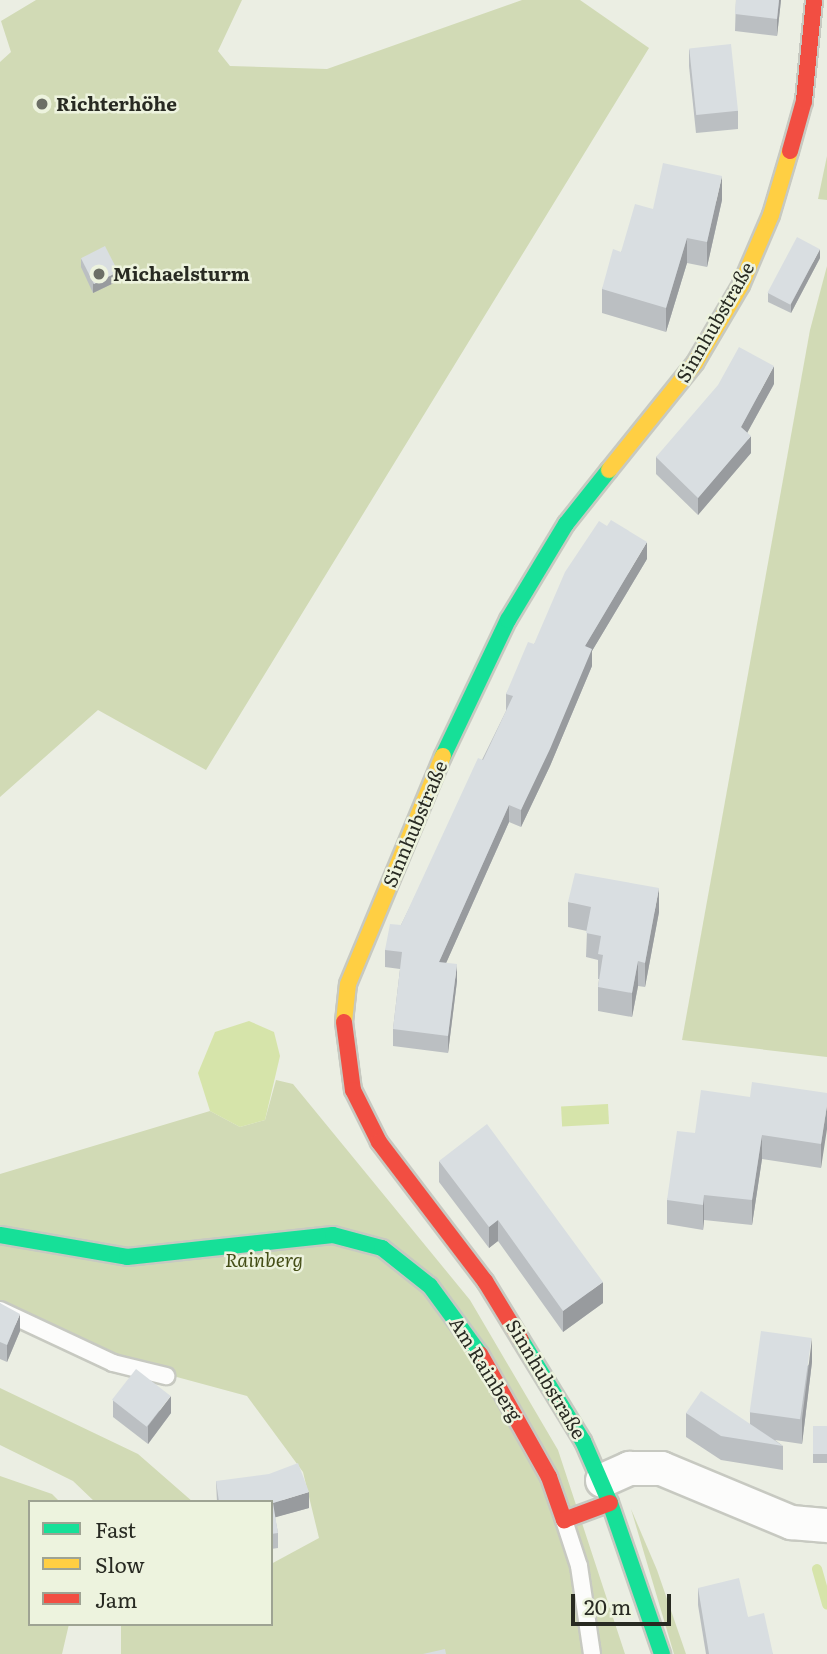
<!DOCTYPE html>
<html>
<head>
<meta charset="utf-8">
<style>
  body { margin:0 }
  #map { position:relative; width:827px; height:1654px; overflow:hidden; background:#ebeee3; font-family:Literata,serif }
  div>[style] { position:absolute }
  .green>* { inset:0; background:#d1dab5 }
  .water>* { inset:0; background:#d6e4aa; transform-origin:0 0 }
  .stream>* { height:10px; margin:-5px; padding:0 5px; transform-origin:5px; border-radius:5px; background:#d6e4aa }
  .roads { filter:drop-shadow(2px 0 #c7c9c1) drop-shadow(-2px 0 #c7c9c1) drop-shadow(0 2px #c7c9c1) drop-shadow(0 -2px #c7c9c1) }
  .lane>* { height:16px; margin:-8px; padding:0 8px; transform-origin:8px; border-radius:8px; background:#fcfcfb }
  .street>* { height:33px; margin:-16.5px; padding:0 16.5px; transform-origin:16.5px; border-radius:16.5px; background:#fcfcfb }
  .fast>* { height:16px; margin:-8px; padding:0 8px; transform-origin:8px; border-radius:8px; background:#16e098 }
  .slow>* { height:16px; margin:-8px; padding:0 8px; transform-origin:8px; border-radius:8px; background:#ffcf43 }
  .jam>* { height:16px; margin:-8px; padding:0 8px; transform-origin:8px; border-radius:8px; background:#f24e42 }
  .wall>* { inset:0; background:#bbbfc2; transform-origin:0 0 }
  .shaded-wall>* { inset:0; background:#989b9e }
  .building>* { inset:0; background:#d9dee1; transform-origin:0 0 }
  .dots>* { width:19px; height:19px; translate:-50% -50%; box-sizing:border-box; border:4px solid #edf3de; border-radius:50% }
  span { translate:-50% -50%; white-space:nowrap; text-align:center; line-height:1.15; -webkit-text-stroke:5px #edf3de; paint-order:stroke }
  .poi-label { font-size:19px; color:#282a22; font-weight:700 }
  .left { translate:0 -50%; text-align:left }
  .street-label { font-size:19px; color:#282a22 }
  .park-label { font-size:19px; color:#444e16; font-style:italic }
  .legend { position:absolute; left:28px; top:1500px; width:245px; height:126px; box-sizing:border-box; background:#edf3de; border:2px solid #9ea393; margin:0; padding:9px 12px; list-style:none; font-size:21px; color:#282a22 }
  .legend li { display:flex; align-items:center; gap:14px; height:35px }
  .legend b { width:35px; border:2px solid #9ea393 }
  .scale { position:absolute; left:571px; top:1594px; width:100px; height:32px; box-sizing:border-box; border:4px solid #282a22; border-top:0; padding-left:9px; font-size:21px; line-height:24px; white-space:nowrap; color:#282a22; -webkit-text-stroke:5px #edf3de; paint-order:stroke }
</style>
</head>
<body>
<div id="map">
  <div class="green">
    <i style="clip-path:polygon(36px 0,242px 0,218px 51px,230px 66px,327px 69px,522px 0,580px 0,649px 48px,206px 770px,98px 710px,0 797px,0 62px,11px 52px,1px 21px)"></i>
    <i style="clip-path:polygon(827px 156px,827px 200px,818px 199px)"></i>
    <i style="clip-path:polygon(827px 266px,827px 1057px,682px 1040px,810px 330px)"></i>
    <i style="clip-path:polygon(276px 1080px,293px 1084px,470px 1300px,558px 1450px,625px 1654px,121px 1654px,121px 1624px,271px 1624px,271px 1564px,319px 1538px,303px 1472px,247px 1396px,114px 1360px,0 1300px,0 1174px,210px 1111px,240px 1127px,265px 1120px)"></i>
    <i style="clip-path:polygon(0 1388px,138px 1454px,193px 1502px,95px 1502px,73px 1481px,0 1445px)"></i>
    <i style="clip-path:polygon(0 1476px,52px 1494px,60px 1502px,30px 1502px,30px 1624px,69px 1624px,62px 1654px,0 1654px)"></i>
    <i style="clip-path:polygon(631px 1509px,657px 1570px,686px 1654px,674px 1654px)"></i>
  </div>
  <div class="water">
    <i style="clip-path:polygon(249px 1021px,274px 1032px,280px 1056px,265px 1120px,240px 1127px,210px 1111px,198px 1073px,215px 1032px)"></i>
    <i style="left:608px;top:1104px;width:20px;height:47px;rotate:87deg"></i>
  </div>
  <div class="stream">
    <i style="left:817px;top:1569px;width:37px;rotate:74deg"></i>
  </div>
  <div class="roads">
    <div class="lane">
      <i style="left:0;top:1310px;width:125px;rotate:25.1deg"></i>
      <i style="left:113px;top:1363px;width:55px;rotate:13.8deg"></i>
      <i style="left:564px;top:1520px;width:48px;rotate:71.9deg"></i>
      <i style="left:579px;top:1566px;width:89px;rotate:81.6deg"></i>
    </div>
    <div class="street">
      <i style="left:602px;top:1480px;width:30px;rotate:-24deg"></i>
      <i style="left:629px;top:1468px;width:32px"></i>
      <i style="left:661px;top:1468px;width:141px;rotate:22.6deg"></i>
      <i style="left:791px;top:1522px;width:36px;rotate:5deg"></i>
    </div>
    <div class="fast">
      <i style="left:443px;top:756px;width:151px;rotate:-64.5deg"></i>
      <i style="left:508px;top:620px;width:112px;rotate:-58.9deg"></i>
      <i style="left:566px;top:524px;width:69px;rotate:-51.5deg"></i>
      <i style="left:0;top:1235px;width:129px;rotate:9.8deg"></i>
      <i style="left:127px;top:1257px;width:207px;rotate:-6.1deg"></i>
      <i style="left:333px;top:1235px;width:51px;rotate:14.9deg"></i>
      <i style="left:382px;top:1248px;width:61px;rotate:38.4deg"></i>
      <i style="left:430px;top:1286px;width:84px;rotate:53.7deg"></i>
      <i style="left:521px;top:1340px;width:119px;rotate:58.5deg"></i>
      <i style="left:583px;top:1441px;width:68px;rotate:66.5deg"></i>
      <i style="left:610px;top:1503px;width:160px;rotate:71deg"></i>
    </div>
    <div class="slow">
      <i style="left:609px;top:470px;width:137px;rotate:-51.2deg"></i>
      <i style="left:695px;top:363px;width:91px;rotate:-59.5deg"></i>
      <i style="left:741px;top:285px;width:76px;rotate:-66.8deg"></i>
      <i style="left:771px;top:215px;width:67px;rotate:-73.5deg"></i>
      <i style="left:344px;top:1022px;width:38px;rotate:-84deg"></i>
      <i style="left:348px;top:984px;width:247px;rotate:-67.4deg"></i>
    </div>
    <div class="jam">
      <i style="left:790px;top:151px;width:52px;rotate:-74.4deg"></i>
      <i style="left:804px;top:101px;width:101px;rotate:-84.3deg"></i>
      <i style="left:344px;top:1022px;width:69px;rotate:82.5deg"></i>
      <i style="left:353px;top:1090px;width:58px;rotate:63.4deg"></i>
      <i style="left:379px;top:1142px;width:175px;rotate:52.7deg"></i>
      <i style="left:485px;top:1281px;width:69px;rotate:58.6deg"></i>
      <i style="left:480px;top:1354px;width:141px;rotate:60.7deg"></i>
      <i style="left:549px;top:1477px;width:46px;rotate:70.8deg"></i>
      <i style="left:564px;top:1520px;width:49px;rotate:-20.3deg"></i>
    </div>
  </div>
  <div class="wall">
    <i style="clip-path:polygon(736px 0,781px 0,777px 36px,735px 31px)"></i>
    <i style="clip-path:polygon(689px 49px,738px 111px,738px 129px,696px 133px,689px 66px)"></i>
    <i style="clip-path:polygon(722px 200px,707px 267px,687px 263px,666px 332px,602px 313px,602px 289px,621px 252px,653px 209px)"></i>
    <i style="clip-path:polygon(81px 258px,118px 281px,93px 293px,81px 267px)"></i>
    <i style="clip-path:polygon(820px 258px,791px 313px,768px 302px,768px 293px)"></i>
    <i style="clip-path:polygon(774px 384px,747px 433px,751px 453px,698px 515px,656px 474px,656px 457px)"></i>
    <i style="clip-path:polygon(647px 559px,592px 651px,592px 666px,550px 766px,521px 827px,509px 822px,446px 963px,457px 981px,448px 1053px,393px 1046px,393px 1029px,400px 969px,385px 967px,385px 950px,401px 925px,506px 711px,506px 694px,534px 644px)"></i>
    <i style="clip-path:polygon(568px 902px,659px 912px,645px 987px,638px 986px,632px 1017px,598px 1011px,598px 987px,599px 979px,598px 979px,598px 960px,586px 957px,587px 931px,568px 927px)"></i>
    <i style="clip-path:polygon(827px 1093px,821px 1168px,762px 1159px,752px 1225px,704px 1220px,703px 1230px,667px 1224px,667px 1200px,695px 1133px,750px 1097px)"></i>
    <i style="clip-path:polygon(439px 1161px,603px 1303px,563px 1332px,498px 1241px,489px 1248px,439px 1182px)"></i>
    <i style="clip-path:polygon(0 1303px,20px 1331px,7px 1362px,0 1359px)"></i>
    <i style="clip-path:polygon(812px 1362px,802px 1444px,775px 1440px,783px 1446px,783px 1470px,721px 1460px,686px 1437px,686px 1413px,750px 1424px,750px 1412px)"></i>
    <i style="clip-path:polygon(113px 1400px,171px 1413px,148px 1444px,113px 1417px)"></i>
    <i style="left:813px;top:1426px;width:14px;height:37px"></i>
    <i style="clip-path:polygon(216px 1481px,309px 1508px,275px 1517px,278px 1533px,278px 1548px,271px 1549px,271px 1502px,217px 1502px)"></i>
    <i style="clip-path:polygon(698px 1588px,748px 1617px,773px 1654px,706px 1654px,698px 1605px)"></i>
  </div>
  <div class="shaded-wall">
    <i style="clip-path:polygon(779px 0,781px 0,777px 36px,777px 19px)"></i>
    <i style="clip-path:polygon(722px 176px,722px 200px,707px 267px,707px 242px)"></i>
    <i style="clip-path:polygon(687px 238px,687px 263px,666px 332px,666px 308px)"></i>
    <i style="clip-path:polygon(820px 249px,820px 258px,791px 313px,791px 304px)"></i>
    <i style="clip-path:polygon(118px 272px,118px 281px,93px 293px,93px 284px)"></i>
    <i style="clip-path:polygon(774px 366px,774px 384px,741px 444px,741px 427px)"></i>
    <i style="clip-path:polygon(751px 436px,751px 453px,698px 515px,698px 498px)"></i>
    <i style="clip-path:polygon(647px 542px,647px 559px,592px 651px,592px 666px,550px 766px,521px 827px,521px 810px,585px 646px)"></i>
    <i style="clip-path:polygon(509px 805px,509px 822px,439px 979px,439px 962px)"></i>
    <i style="clip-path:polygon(659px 888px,659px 912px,645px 987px,645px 963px)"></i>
    <i style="clip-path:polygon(638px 961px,638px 986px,632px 1017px,632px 993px)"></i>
    <i style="clip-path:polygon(457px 964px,457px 981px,448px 1053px,448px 1036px)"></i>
    <i style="clip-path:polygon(827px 1105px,827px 1129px,821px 1168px,821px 1144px)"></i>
    <i style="clip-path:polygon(762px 1135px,762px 1159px,752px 1225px,752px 1200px)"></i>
    <i style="clip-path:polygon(704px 1195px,704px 1220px,703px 1230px,703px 1205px)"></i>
    <i style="clip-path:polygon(498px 1220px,498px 1241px,489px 1248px,489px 1227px)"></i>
    <i style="clip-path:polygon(603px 1282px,603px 1303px,563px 1332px,563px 1311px)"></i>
    <i style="clip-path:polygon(20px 1314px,20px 1331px,7px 1362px,7px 1345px)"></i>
    <i style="clip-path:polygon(812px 1338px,812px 1362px,802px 1444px,802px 1419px)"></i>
    <i style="clip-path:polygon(171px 1396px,171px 1413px,148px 1444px,148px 1426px)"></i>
    <i style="clip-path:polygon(309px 1492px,309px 1508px,273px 1518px,273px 1503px)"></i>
  </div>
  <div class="building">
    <i style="clip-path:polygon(736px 0,779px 0,777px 19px,735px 14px)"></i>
    <i style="left:731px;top:44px;width:67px;height:42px;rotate:84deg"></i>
    <i style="clip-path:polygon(663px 163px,722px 176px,707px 242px,687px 238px,666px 308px,602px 289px,613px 249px,621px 252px,635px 204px,653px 209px)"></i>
    <i style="left:797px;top:237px;width:26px;height:63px;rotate:28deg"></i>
    <i style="left:105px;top:246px;width:29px;height:27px;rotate:63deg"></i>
    <i style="clip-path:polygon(739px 347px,774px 366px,741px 427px,751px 436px,698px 498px,656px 457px,718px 385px)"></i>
    <i style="clip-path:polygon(611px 520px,647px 542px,585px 646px,592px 649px,550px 749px,521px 810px,509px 805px,439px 962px,457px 964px,448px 1036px,393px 1029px,402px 952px,385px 950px,390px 924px,401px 925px,478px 758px,483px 760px,513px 696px,506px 694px,528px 642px,534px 644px,565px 572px,599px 521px,607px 526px)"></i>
    <i style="clip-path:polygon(575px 873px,659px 888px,645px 963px,638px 961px,632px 993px,598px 987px,603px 955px,598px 954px,601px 936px,586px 933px,591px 907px,568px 902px)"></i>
    <i style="clip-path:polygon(752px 1082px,827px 1093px,827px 1105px,821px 1144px,762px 1135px,752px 1200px,704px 1195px,703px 1205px,667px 1200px,677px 1131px,695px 1133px,701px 1090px,750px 1097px)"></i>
    <i style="clip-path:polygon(487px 1124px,603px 1282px,563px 1311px,498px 1220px,489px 1227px,439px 1161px)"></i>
    <i style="clip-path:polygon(0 1303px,20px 1314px,7px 1345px,0 1342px)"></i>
    <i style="left:761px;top:1331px;width:51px;height:82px;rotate:8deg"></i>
    <i style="left:136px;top:1369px;width:44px;height:39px;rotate:38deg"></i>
    <i style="clip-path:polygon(701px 1391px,783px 1446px,721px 1436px,686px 1413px)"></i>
    <i style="left:813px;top:1426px;width:14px;height:28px"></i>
    <i style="clip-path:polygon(298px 1463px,309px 1492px,273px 1503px,278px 1533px,271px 1534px,271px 1502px,219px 1502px,216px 1481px,269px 1474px)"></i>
    <i style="clip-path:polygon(739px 1578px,748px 1617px,764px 1613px,773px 1654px,709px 1654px,698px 1588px)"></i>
    <i style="clip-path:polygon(445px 1649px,446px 1654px,423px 1654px)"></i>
  </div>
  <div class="dots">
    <i style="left:42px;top:104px;background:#6c6f66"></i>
    <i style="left:99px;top:274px;background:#6c6f66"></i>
  </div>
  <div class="poi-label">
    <span class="left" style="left:56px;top:104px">Richterhöhe</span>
    <span class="left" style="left:113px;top:274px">Michaelsturm</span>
  </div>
  <div class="street-label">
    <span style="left:715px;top:322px;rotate:-60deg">Sinnhubstraße</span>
    <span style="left:415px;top:824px;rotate:-67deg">Sinnhubstraße</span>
    <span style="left:486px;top:1369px;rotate:58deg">Am Rainberg</span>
    <span style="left:546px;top:1379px;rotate:59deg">Sinnhubstraße</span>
  </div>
  <div class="park-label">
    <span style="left:264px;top:1260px">Rainberg</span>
  </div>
  <ul class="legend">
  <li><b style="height:9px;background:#16e098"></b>Fast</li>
  <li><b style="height:9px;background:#ffcf43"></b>Slow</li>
  <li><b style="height:9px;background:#f24e42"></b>Jam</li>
  </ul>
  <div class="scale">20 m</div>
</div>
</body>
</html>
